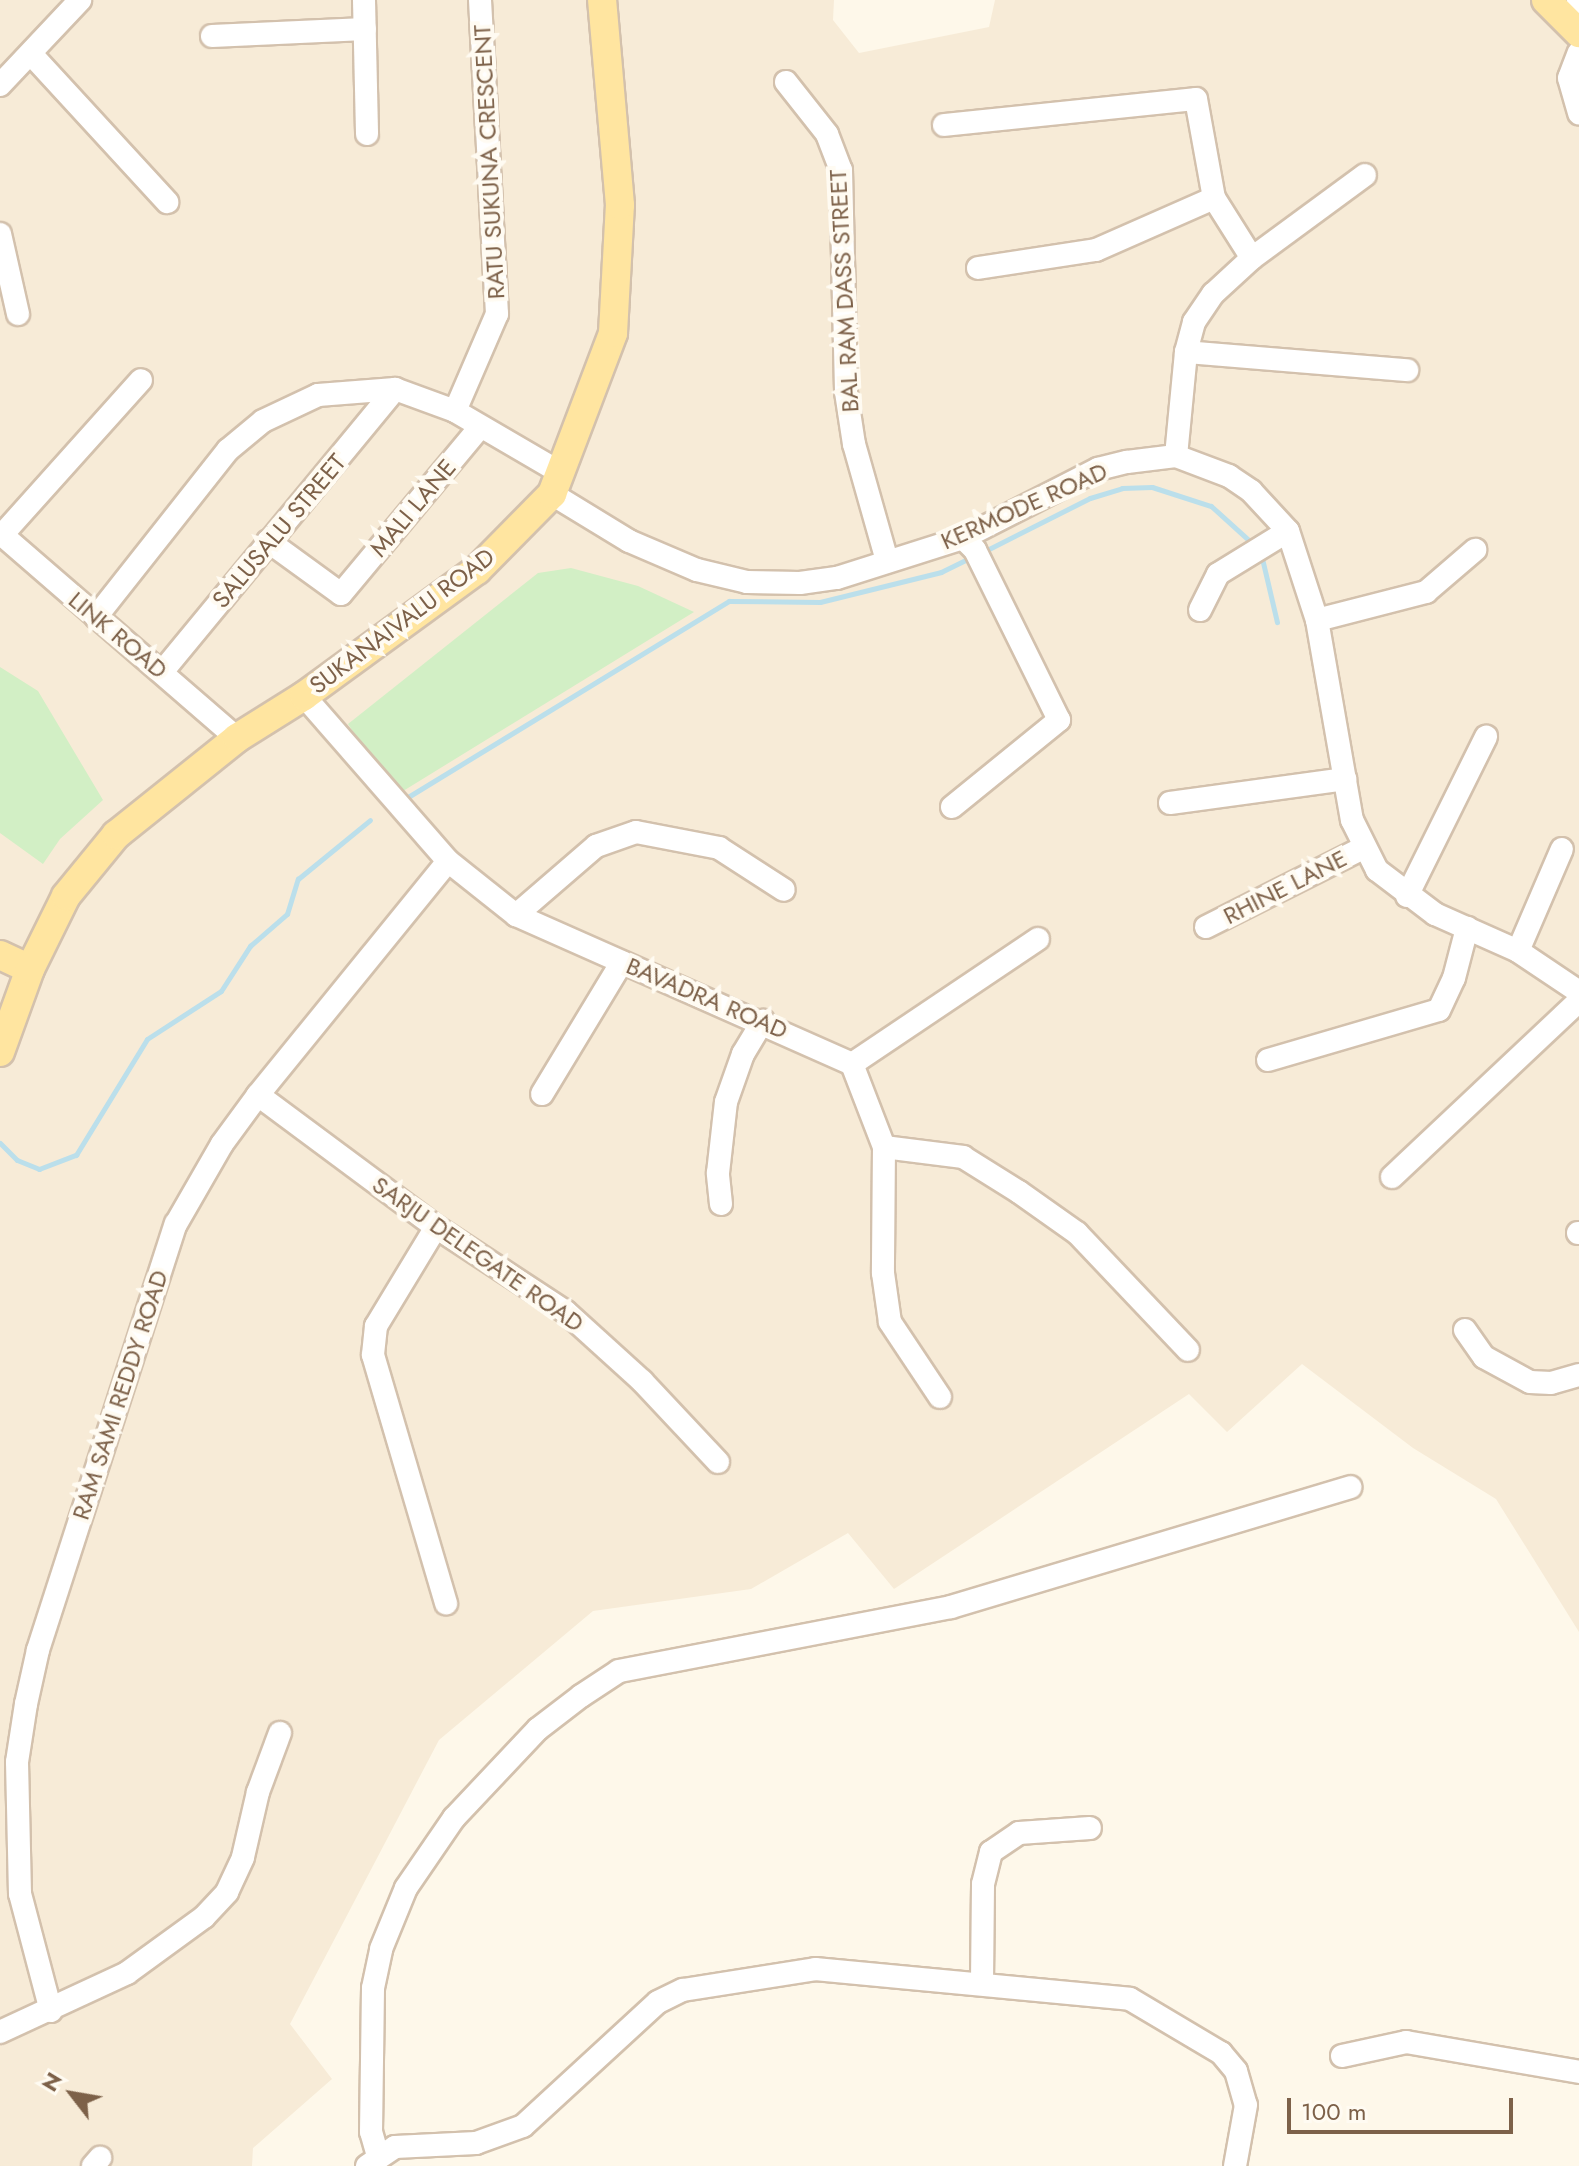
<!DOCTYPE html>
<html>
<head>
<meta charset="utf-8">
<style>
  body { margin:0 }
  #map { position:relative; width:1579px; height:2166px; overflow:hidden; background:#fef8ea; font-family:Jost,sans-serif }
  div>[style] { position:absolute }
  .residential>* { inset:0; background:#f7ebd7 }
  .green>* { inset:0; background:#d2efc5 }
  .stream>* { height:5px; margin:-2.5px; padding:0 2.5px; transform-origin:2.5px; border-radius:2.5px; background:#bbdfeb }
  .roads { filter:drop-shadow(2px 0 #d3c1ad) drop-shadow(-2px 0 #d3c1ad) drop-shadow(0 2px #d3c1ad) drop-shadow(0 -2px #d3c1ad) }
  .minor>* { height:22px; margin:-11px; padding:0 11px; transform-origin:11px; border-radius:11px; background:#fff }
  .major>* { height:28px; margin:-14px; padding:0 14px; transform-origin:14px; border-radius:14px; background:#ffe5a0 }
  span { translate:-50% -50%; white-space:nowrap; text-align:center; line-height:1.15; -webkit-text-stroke:8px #fffbf2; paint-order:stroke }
  .street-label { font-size:24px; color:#7d6149 }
  .north { position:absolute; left:32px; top:2054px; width:80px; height:80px; -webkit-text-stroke:6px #fffbf2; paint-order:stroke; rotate:301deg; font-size:22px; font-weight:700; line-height:32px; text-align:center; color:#7d6149 }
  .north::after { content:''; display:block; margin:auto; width:28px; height:36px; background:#7d6149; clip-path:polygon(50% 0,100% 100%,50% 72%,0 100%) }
  .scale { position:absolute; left:1287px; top:2098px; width:226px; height:36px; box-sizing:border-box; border:4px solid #7d6149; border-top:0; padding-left:10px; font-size:24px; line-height:28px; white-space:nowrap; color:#7d6149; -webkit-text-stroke:6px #fffbf2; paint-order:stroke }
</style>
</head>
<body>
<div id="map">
  <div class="residential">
    <i style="clip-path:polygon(0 0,834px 0,833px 20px,859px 53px,989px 27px,995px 0,1579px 0,1579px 1632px,1496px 1499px,1413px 1448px,1302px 1364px,1227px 1432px,1189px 1394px,894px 1589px,848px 1533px,751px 1589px,593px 1611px,439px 1740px,290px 2024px,332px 2079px,253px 2148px,252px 2166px,0 2166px)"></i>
  </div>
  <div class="green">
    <i style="clip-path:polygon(571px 568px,638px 586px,694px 612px,395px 796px,348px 724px,538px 573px)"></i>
    <i style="clip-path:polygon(0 667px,38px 691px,103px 800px,60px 839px,43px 864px,0 833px)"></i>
  </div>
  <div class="stream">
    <i style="left:981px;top:553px;width:122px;rotate:-26.8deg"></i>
    <i style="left:1090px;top:498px;width:34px;rotate:-17deg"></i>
    <i style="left:1122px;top:488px;width:30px;rotate:-2deg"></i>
    <i style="left:1152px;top:487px;width:62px;rotate:17.9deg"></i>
    <i style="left:1211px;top:506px;width:58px;rotate:42.2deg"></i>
    <i style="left:1261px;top:554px;width:70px;rotate:76.8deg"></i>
    <i style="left:403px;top:800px;width:382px;rotate:-31.4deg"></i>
    <i style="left:729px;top:601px;width:91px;rotate:0.6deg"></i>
    <i style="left:820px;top:602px;width:125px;rotate:-13.9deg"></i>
    <i style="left:941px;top:572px;width:34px;rotate:-26deg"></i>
    <i style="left:0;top:1143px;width:24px;rotate:45deg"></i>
    <i style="left:17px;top:1160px;width:24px;rotate:22deg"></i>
    <i style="left:39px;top:1169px;width:40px;rotate:-21deg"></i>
    <i style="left:76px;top:1155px;width:136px;rotate:-58.5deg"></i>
    <i style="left:147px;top:1039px;width:88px;rotate:-33deg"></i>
    <i style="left:221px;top:991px;width:54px;rotate:-57.2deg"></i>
    <i style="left:250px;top:946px;width:49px;rotate:-40.9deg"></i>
    <i style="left:287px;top:914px;width:37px;rotate:-73deg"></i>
    <i style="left:298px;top:879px;width:93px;rotate:-39.3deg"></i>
  </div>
  <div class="roads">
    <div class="minor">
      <i style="left:364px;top:0;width:134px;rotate:88.7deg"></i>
      <i style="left:1575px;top:28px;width:28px;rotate:-84deg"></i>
      <i style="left:212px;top:36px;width:153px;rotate:-2.6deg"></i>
      <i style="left:1579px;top:52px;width:28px;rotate:111deg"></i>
      <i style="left:1569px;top:78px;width:37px;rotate:74deg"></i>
      <i style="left:32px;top:55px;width:200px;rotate:47.4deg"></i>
      <i style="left:786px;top:82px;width:66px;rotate:51.7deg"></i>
      <i style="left:827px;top:134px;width:39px;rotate:69deg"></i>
      <i style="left:841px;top:170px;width:222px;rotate:88.7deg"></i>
      <i style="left:846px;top:392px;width:53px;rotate:81.3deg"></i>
      <i style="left:854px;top:444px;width:122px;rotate:74.2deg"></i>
      <i style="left:0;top:85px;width:117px;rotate:-46.7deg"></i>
      <i style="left:944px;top:125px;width:253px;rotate:-5.9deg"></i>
      <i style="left:1196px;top:99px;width:101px;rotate:79.7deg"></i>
      <i style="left:1214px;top:198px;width:71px;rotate:57.7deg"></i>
      <i style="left:0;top:234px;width:82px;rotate:77.3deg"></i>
      <i style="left:978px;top:268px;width:119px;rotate:-8.7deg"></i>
      <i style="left:1096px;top:250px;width:129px;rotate:-23.8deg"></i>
      <i style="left:1186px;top:352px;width:222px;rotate:4.7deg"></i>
      <i style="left:455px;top:411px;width:106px;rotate:-66.6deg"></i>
      <i style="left:497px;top:314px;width:314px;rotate:-93.1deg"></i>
      <i style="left:1176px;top:456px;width:104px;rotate:-84.5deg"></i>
      <i style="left:1186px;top:352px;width:31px;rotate:-75deg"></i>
      <i style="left:1194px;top:322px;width:34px;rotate:-56deg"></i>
      <i style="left:1213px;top:294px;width:53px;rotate:-42.7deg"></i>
      <i style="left:1252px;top:258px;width:140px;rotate:-36.3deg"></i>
      <i style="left:552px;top:494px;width:90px;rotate:31.4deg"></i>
      <i style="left:629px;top:541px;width:74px;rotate:23.1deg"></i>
      <i style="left:697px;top:570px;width:51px;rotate:13.5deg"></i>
      <i style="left:747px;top:582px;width:53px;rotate:1.1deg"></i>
      <i style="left:800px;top:583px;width:37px;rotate:-8deg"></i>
      <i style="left:837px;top:578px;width:132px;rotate:-17.6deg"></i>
      <i style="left:963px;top:538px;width:152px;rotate:-27.1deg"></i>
      <i style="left:1098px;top:469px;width:30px;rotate:-14deg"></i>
      <i style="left:1127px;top:462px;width:49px;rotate:-7deg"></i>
      <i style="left:1176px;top:456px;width:57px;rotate:20.7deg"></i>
      <i style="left:1229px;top:476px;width:27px;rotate:34deg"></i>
      <i style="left:1251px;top:491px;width:54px;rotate:47.2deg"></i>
      <i style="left:1288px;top:531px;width:94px;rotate:72deg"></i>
      <i style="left:1317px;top:620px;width:203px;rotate:80.1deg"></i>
      <i style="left:1352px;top:820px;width:56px;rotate:63.4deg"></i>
      <i style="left:1377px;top:870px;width:73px;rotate:37.2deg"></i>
      <i style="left:1435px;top:914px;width:91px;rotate:24deg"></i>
      <i style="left:1518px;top:951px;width:73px;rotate:33.9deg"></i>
      <i style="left:0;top:533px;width:313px;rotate:40.9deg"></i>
      <i style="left:2px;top:535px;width:208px;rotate:-48.1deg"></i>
      <i style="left:268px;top:541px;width:90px;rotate:36deg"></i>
      <i style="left:341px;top:594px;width:217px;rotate:-50.2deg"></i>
      <i style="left:1200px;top:610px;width:40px;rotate:-63.4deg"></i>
      <i style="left:1218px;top:574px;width:82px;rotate:-31.6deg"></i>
      <i style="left:96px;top:617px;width:213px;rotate:-51.7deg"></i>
      <i style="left:228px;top:450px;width:45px;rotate:-39.6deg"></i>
      <i style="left:263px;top:421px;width:61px;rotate:-25.3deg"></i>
      <i style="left:318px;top:395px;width:77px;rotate:-4.5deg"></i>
      <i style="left:395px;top:389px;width:64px;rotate:20.1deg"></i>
      <i style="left:455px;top:411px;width:123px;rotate:30.3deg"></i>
      <i style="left:1317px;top:620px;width:113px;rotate:-14.4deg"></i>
      <i style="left:1426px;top:592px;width:65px;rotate:-40.6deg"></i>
      <i style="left:162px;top:672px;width:367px;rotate:-50.5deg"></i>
      <i style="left:304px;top:696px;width:219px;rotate:48.9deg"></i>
      <i style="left:448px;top:861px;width:87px;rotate:38.5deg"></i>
      <i style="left:516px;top:915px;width:368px;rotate:23.9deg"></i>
      <i style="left:852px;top:1064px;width:89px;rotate:68.9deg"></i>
      <i style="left:884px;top:1147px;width:126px;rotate:90.5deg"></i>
      <i style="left:883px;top:1273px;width:49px;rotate:81.9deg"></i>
      <i style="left:890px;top:1322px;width:90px;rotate:56.3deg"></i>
      <i style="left:1170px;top:803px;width:177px;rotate:-7.8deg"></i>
      <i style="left:952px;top:807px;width:138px;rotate:-39.1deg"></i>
      <i style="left:1059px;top:720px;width:190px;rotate:-116.3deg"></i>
      <i style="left:975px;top:550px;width:17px;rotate:-135deg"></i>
      <i style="left:1407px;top:896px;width:178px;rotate:-63.6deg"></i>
      <i style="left:516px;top:915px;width:106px;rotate:-40.8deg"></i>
      <i style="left:596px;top:846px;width:42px;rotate:-19.3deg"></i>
      <i style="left:636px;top:832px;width:85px;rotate:10.9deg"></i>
      <i style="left:719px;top:848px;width:77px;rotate:32.9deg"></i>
      <i style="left:1206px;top:927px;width:176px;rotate:-26.7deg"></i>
      <i style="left:1518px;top:951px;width:111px;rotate:-66.7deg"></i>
      <i style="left:1268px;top:1060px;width:178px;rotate:-16.3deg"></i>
      <i style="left:1439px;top:1010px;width:35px;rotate:-65deg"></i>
      <i style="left:1454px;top:978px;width:52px;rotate:-75.4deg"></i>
      <i style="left:852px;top:1064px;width:224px;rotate:-33.9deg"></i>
      <i style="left:542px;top:1094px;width:154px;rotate:-58.8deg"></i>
      <i style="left:258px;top:1095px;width:222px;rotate:36.6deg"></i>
      <i style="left:436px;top:1227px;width:155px;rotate:33.2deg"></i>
      <i style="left:566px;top:1312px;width:103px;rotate:42.2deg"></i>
      <i style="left:642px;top:1381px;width:111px;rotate:46.8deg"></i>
      <i style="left:884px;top:1147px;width:80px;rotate:7.2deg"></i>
      <i style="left:963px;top:1157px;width:66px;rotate:32deg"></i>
      <i style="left:1019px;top:1192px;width:71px;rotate:35.3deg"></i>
      <i style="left:1077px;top:1233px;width:161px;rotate:46.5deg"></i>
      <i style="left:1392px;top:1177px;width:257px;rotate:-43.3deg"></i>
      <i style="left:721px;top:1204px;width:31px;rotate:-96deg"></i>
      <i style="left:718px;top:1173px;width:71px;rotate:-83.6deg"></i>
      <i style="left:726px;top:1102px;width:51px;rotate:-70.5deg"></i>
      <i style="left:743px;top:1054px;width:39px;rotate:-59deg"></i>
      <i style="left:436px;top:1227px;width:116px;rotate:121.2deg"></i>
      <i style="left:376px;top:1326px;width:29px;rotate:96deg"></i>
      <i style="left:373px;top:1355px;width:259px;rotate:73.6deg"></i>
      <i style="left:1578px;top:1233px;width:1px"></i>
      <i style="left:1465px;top:1330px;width:33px;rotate:55deg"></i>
      <i style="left:1484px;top:1357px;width:52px;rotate:28.5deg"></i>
      <i style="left:1530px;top:1382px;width:21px;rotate:3deg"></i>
      <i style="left:1551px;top:1383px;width:29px;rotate:-16deg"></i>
      <i style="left:982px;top:1981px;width:97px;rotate:-89.4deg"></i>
      <i style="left:983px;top:1884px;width:33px;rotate:-76deg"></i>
      <i style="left:991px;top:1852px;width:34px;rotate:-34deg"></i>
      <i style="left:1019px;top:1833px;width:71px;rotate:-4deg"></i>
      <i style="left:51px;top:2011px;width:121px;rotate:-104.8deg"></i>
      <i style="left:20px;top:1894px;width:132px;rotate:-91.3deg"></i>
      <i style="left:17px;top:1762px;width:59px;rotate:-81.2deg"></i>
      <i style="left:26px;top:1704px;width:55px;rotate:-77.5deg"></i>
      <i style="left:38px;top:1650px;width:448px;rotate:-72.1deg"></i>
      <i style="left:176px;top:1224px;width:92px;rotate:-60.1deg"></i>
      <i style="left:222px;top:1144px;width:61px;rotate:-53.7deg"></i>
      <i style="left:258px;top:1095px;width:301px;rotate:-50.9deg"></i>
      <i style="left:0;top:2032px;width:140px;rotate:-24.9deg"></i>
      <i style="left:127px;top:1973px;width:95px;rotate:-36deg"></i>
      <i style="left:204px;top:1917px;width:34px;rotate:-47deg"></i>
      <i style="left:227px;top:1892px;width:38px;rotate:-65deg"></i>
      <i style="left:243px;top:1857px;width:67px;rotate:-77deg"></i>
      <i style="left:258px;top:1792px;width:63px;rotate:-69.6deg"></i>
      <i style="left:1342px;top:2056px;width:66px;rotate:-12.3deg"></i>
      <i style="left:1406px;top:2042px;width:176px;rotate:9.8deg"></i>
      <i style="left:378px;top:2156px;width:25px;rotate:-106deg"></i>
      <i style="left:371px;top:2132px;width:144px;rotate:-89.2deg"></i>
      <i style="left:373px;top:1988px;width:40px;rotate:-78deg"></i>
      <i style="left:381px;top:1949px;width:66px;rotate:-67.7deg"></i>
      <i style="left:406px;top:1888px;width:85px;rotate:-55.6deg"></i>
      <i style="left:454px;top:1818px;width:122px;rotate:-46.7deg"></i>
      <i style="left:538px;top:1729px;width:54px;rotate:-37.5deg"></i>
      <i style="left:581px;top:1696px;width:45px;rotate:-33.3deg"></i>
      <i style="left:619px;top:1671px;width:338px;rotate:-10.9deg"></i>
      <i style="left:951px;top:1607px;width:417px;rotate:-16.7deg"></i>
      <i style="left:93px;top:2166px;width:11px;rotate:-49deg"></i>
      <i style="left:367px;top:2166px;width:34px;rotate:-34deg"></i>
      <i style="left:395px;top:2147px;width:81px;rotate:-2.8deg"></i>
      <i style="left:476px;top:2143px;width:50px;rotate:-19.9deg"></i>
      <i style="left:523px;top:2126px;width:183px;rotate:-42.6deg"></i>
      <i style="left:658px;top:2002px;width:28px;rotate:-26deg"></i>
      <i style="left:683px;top:1990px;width:134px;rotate:-9deg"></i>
      <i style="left:815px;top:1969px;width:316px;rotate:5.4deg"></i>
      <i style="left:1130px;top:1999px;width:106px;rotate:30.7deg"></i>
      <i style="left:1221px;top:2053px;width:23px;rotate:50deg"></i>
      <i style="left:1236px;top:2071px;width:35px;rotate:74deg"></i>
      <i style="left:1246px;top:2105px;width:62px;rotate:100.2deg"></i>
    </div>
    <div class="major">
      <i style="left:1546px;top:0;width:47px;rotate:45deg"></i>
      <i style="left:0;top:955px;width:33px;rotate:25deg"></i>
      <i style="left:0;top:1052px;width:88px;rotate:-70.1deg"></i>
      <i style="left:30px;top:969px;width:81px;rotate:-63.7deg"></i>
      <i style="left:66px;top:896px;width:79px;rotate:-50.7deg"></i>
      <i style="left:116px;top:835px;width:155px;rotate:-38.7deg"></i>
      <i style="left:237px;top:738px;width:79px;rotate:-32.1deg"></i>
      <i style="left:304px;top:696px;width:214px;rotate:-36.1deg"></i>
      <i style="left:477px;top:570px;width:107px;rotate:-45.4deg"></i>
      <i style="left:552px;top:494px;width:172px;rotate:-69.2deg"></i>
      <i style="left:613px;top:333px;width:128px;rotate:-86.9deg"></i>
      <i style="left:620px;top:205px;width:206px;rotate:-95deg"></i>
    </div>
  </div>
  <div class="street-label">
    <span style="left:489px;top:162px;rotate:-93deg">RATU SUKUNA CRESCENT</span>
    <span style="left:844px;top:291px;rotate:-93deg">BAL RAM DASS STREET</span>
    <span style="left:1024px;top:506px;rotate:-24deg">KERMODE ROAD</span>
    <span style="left:413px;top:508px;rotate:-50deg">MALI LANE</span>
    <span style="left:279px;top:531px;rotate:-50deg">SALUSALU STREET</span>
    <span style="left:402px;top:621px;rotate:-37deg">SUKANAIVALU ROAD</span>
    <span style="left:118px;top:635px;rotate:40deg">LINK ROAD</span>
    <span style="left:1285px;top:887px;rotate:-27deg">RHINE LANE</span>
    <span style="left:707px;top:998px;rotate:23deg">BAVADRA ROAD</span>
    <span style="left:478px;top:1254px;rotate:35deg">SARJU DELEGATE ROAD</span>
    <span style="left:120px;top:1395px;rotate:-72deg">RAM SAMI REDDY ROAD</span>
  </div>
  <div class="north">N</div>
  <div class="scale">100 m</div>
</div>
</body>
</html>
